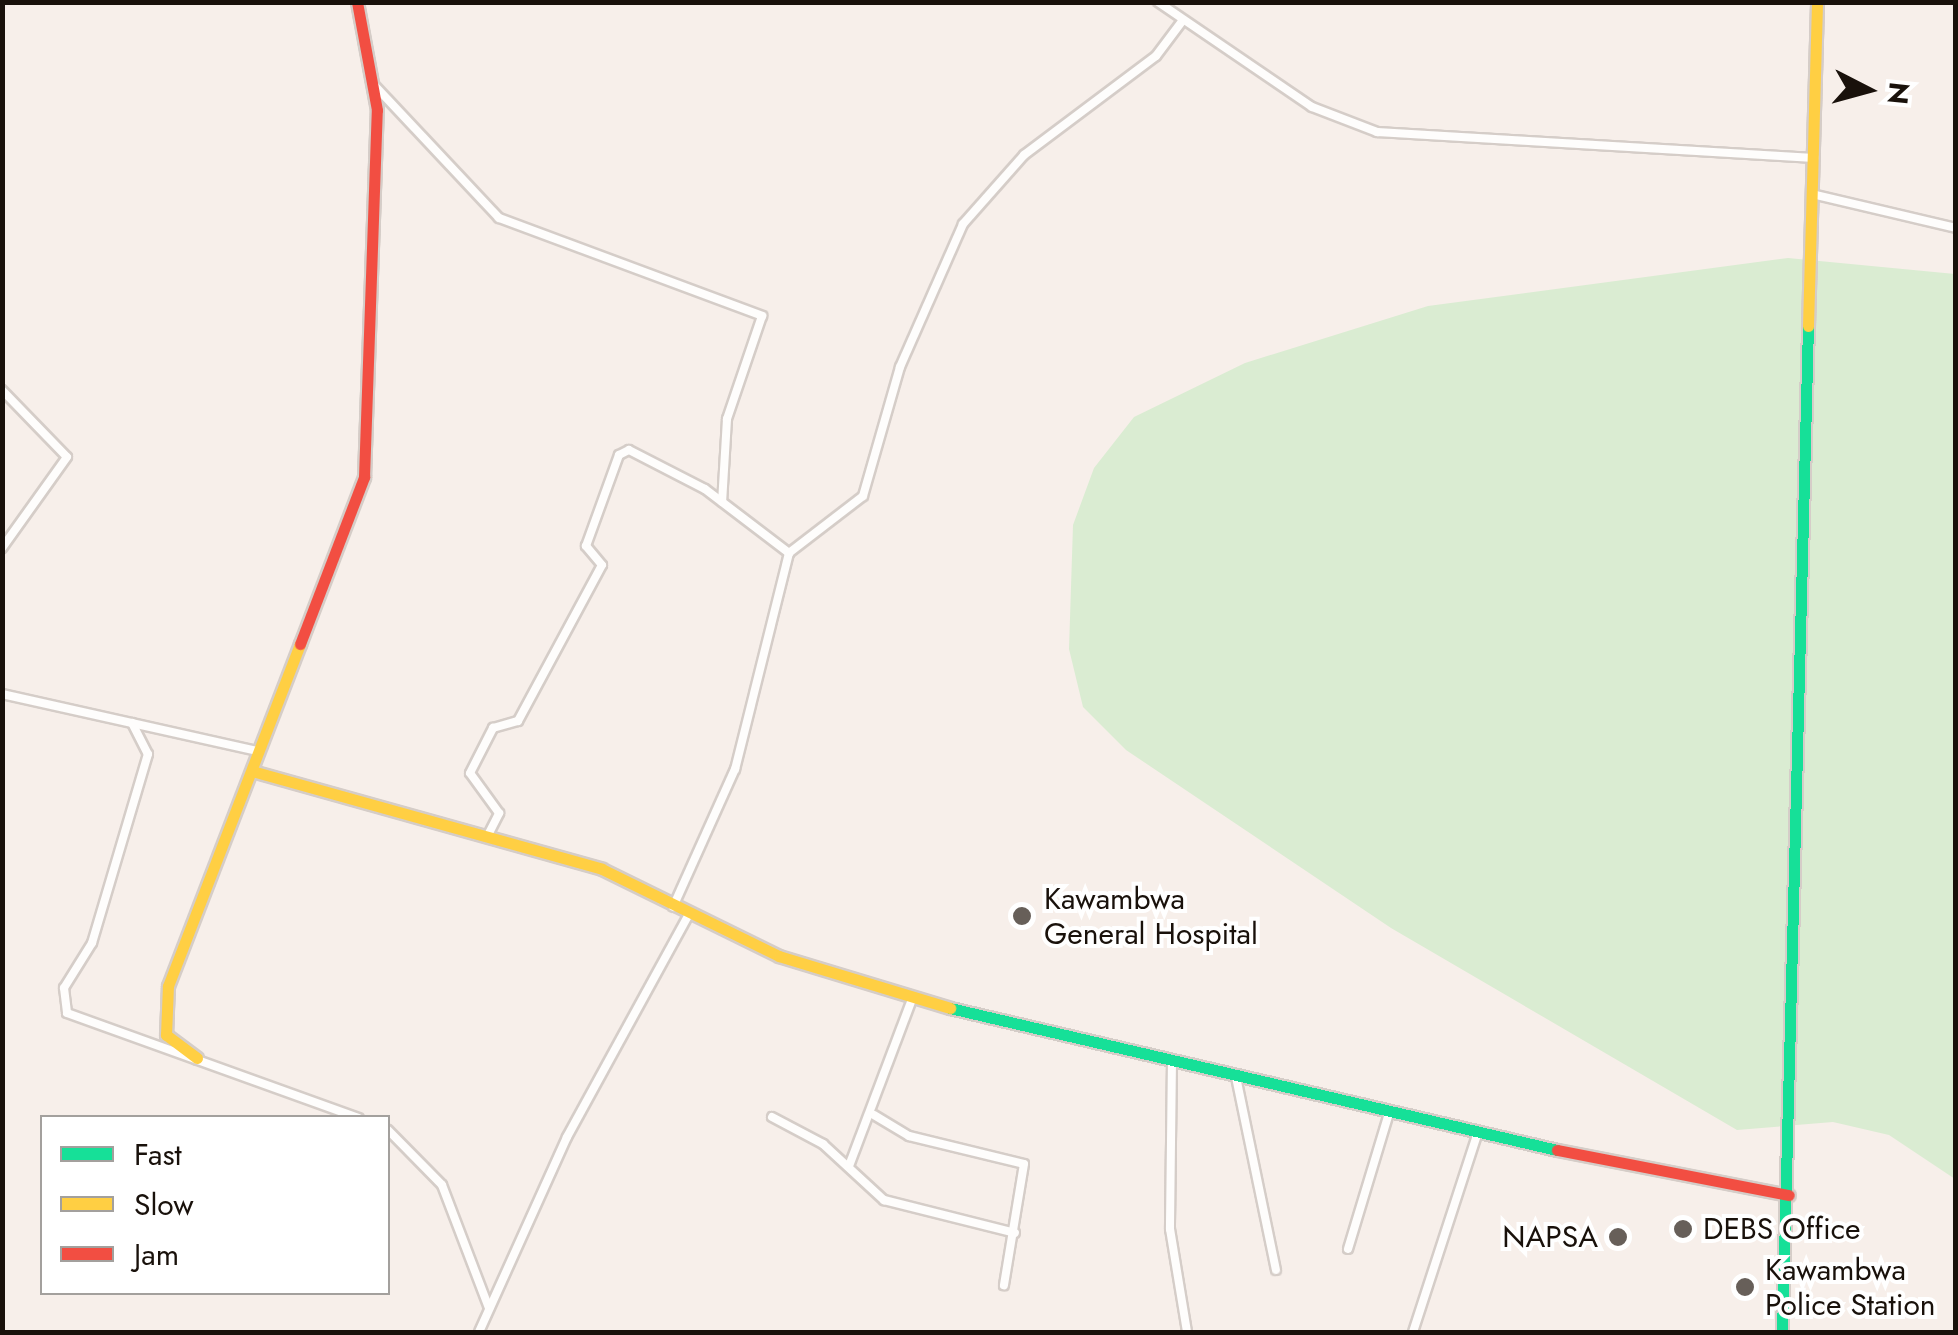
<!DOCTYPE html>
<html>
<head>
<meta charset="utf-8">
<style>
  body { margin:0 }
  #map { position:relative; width:1958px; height:1335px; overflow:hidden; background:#f7efea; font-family:Jost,sans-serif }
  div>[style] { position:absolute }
  .green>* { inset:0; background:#daecd2 }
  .roads { filter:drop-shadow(2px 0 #d5cdc8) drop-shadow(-2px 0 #d5cdc8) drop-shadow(0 2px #d5cdc8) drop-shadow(0 -2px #d5cdc8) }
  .street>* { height:8px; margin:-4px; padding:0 4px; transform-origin:4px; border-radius:4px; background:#fefdfc }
  .fast>* { height:11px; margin:-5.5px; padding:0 5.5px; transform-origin:5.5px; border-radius:5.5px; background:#16e098 }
  .slow>* { height:11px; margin:-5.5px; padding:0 5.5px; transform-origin:5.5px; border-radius:5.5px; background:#ffcf43 }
  .jam>* { height:11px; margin:-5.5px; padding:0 5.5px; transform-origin:5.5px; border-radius:5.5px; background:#f24e42 }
  .dots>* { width:28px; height:28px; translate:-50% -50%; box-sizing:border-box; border:5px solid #fff; border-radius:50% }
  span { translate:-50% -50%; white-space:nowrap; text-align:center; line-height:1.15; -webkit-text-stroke:8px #fff; paint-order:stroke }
  .poi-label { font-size:30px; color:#19110b }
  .left { translate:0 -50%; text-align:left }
  .right { translate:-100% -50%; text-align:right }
  .frame { position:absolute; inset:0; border:5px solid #19110b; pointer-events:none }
  .legend { position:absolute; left:40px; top:1115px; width:350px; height:180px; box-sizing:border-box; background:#fff; border:2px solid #a3a09d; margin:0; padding:12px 18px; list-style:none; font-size:30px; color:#19110b }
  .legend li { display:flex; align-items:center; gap:20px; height:50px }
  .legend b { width:50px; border:2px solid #a3a09d }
  .north { position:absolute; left:1818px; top:40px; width:100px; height:100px; -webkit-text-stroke:8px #fff; paint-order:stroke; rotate:96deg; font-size:28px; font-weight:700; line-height:40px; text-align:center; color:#19110b }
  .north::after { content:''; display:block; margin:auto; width:35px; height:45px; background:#19110b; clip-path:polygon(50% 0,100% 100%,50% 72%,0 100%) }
</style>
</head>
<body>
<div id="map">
  <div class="green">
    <i style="clip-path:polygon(1788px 258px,1955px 274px,1955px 1179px,1889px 1135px,1833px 1122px,1737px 1130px,1391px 928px,1126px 750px,1083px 707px,1069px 649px,1073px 525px,1094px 468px,1134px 417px,1245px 363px,1428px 306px)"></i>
  </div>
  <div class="roads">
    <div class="street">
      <i style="left:1158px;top:2px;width:186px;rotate:34.3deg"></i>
      <i style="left:1312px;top:107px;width:70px;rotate:21deg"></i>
      <i style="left:1377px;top:132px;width:438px;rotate:3.4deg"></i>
      <i style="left:375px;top:86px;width:181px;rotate:46.8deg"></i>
      <i style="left:499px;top:218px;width:281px;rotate:20.4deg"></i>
      <i style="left:762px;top:316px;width:109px;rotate:108.8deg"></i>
      <i style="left:727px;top:419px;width:83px;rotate:93.4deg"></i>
      <i style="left:1812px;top:194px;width:148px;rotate:13.3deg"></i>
      <i style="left:2px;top:390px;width:93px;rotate:45.9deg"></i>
      <i style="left:67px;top:457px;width:112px;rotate:125.5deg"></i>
      <i style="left:789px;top:553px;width:93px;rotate:-37.6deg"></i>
      <i style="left:863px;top:496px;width:134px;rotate:-74deg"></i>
      <i style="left:900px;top:367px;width:156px;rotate:-66.2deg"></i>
      <i style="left:963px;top:224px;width:92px;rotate:-48.5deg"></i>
      <i style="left:1024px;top:155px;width:165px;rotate:-36.9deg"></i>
      <i style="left:1156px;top:56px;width:45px;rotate:-53.1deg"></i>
      <i style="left:2px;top:694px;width:261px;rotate:12.6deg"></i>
      <i style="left:132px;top:723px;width:35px;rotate:63deg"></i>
      <i style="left:148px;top:754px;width:197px;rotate:106.5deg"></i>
      <i style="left:92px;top:943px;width:53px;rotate:121.9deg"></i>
      <i style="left:64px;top:988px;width:25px;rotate:83deg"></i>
      <i style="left:67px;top:1013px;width:310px;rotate:19.8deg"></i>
      <i style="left:487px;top:837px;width:27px;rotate:-63deg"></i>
      <i style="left:499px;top:813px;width:49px;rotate:-125.9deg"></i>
      <i style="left:470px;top:773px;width:51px;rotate:-62.9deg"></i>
      <i style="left:493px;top:728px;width:26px;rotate:-16deg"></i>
      <i style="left:518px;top:721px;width:177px;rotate:-61.7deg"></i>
      <i style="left:602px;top:565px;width:25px;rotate:-130deg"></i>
      <i style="left:586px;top:546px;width:97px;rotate:-70.1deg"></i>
      <i style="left:619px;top:455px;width:11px;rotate:-27deg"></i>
      <i style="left:629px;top:450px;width:85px;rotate:27.2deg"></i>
      <i style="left:705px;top:489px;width:106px;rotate:37.3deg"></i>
      <i style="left:789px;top:553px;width:223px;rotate:104deg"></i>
      <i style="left:735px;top:769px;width:151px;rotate:114.2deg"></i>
      <i style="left:1172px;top:1060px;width:169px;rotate:90.7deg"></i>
      <i style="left:1170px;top:1229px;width:104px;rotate:80.6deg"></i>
      <i style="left:1236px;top:1077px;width:197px;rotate:78.3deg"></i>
      <i style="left:874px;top:1115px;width:41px;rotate:31deg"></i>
      <i style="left:909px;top:1136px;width:118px;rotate:13.7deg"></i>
      <i style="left:1024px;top:1164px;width:123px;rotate:99.4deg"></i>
      <i style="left:772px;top:1117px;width:58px;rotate:27.9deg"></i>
      <i style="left:823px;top:1144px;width:83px;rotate:42.6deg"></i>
      <i style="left:884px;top:1200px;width:135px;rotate:14.1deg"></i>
      <i style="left:388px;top:1130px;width:77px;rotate:45.5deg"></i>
      <i style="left:442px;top:1185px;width:132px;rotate:69.1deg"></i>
      <i style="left:849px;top:1166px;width:178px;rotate:-69.3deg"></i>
      <i style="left:1348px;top:1249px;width:145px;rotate:-73.2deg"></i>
      <i style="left:479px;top:1332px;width:214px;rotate:-65.7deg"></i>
      <i style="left:567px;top:1137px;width:252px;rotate:-61.3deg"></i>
      <i style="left:1413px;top:1332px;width:207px;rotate:-72deg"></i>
    </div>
    <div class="fast">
      <i style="left:950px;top:1008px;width:623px;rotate:13.17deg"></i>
      <i style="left:1782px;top:1332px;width:1006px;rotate:-88.52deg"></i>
    </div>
    <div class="slow">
      <i style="left:1808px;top:326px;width:324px;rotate:-88.4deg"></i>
      <i style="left:252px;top:771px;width:363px;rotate:15.6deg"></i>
      <i style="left:602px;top:869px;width:197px;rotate:26.2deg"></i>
      <i style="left:779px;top:956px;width:179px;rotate:16.9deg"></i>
      <i style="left:197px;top:1058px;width:39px;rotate:-143deg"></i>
      <i style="left:166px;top:1035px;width:49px;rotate:-87.7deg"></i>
      <i style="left:168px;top:986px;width:367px;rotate:-68.9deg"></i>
    </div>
    <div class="jam">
      <i style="left:300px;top:644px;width:179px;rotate:-69deg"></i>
      <i style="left:364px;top:477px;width:367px;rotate:-88deg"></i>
      <i style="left:377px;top:110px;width:110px;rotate:-100.5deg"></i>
      <i style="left:1557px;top:1150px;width:236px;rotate:11deg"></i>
    </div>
  </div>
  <div class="dots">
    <i style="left:1022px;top:916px;background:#675f59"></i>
    <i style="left:1683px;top:1229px;background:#675f59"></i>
    <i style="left:1618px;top:1237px;background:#675f59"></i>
    <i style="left:1745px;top:1287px;background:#675f59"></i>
  </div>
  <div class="poi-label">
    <span class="left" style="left:1044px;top:916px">Kawambwa<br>General Hospital</span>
    <span class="left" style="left:1703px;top:1229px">DEBS Office</span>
    <span class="right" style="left:1598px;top:1237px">NAPSA</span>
    <span class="left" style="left:1765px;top:1287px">Kawambwa<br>Police Station</span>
  </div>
  <div class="frame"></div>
  <ul class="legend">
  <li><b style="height:12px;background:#16e098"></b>Fast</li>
  <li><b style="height:12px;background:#ffcf43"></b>Slow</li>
  <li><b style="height:12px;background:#f24e42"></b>Jam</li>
  </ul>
  <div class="north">N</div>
</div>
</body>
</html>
